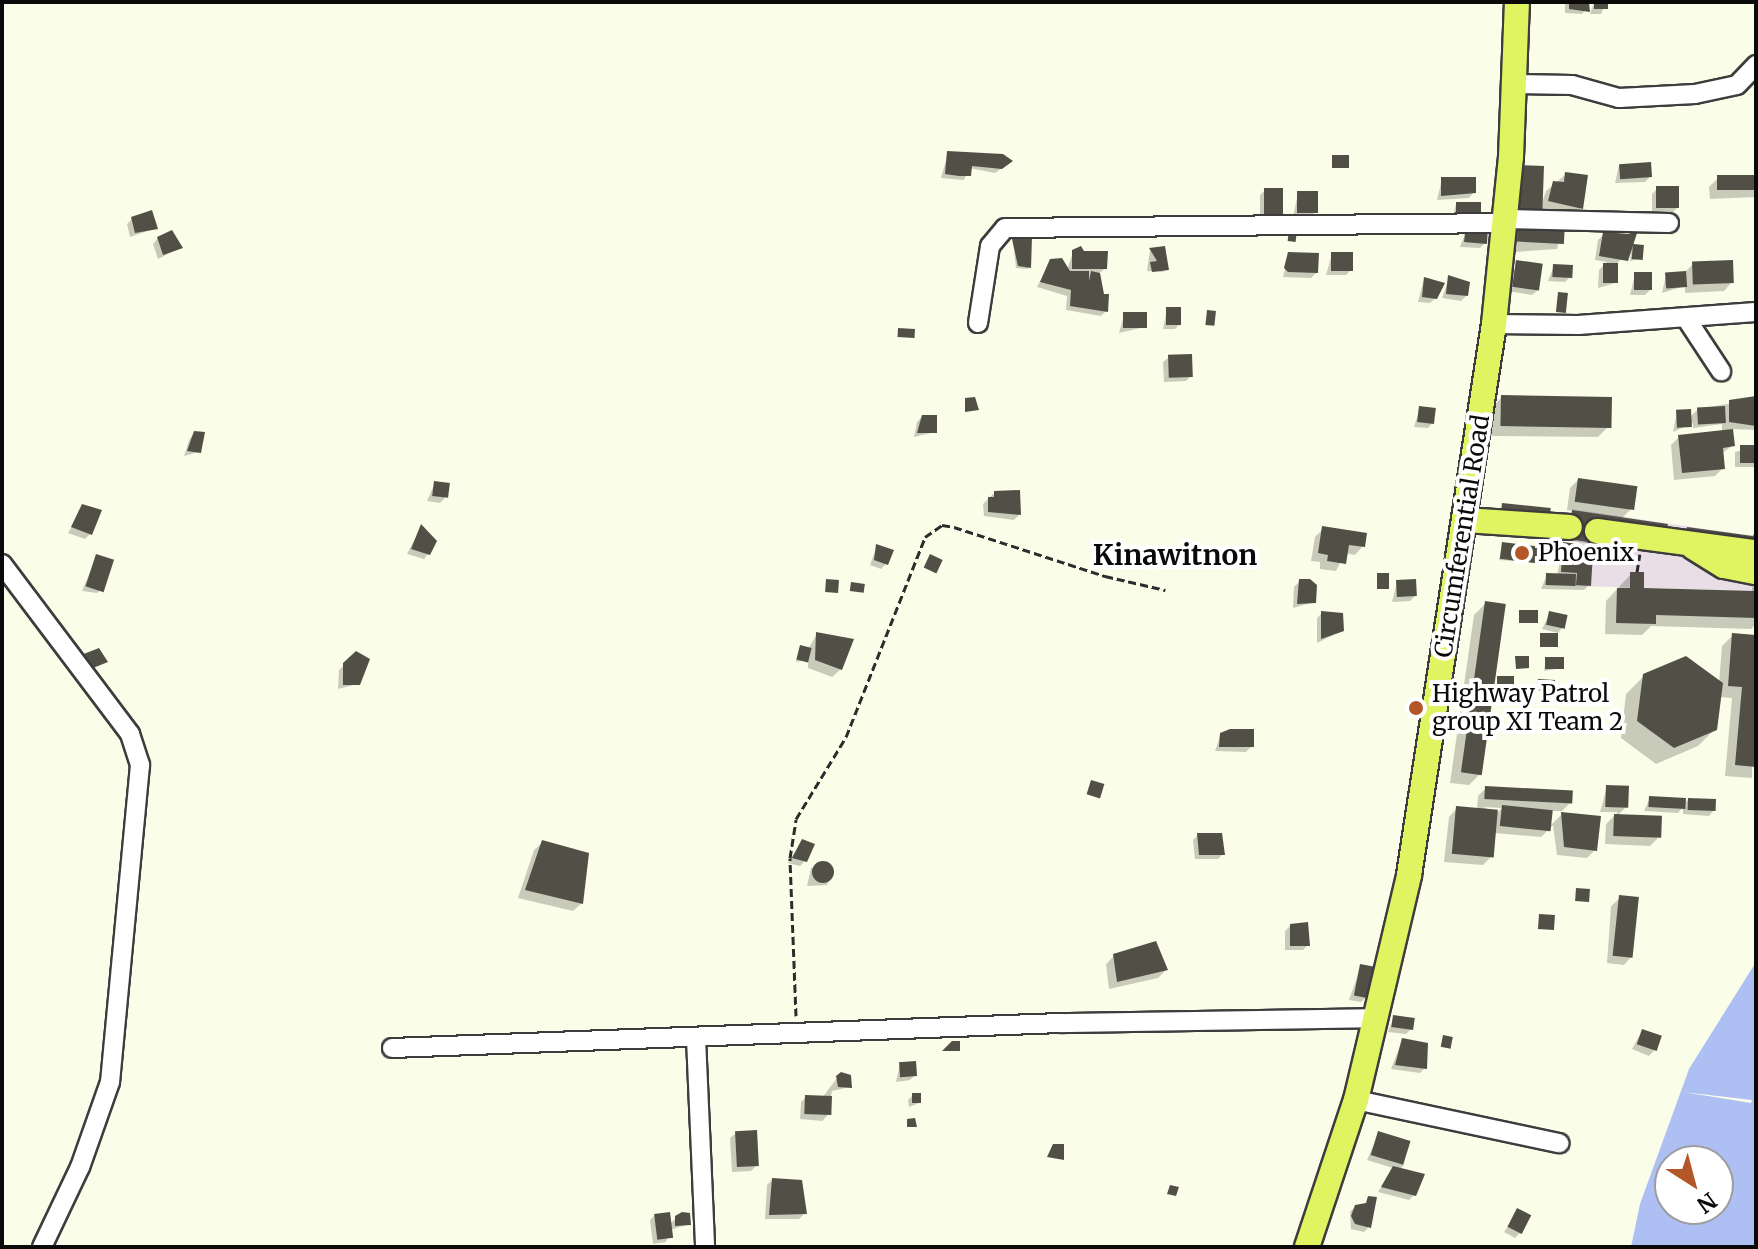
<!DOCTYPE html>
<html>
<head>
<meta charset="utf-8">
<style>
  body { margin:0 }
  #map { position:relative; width:1758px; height:1249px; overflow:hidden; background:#fafee8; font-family:Merriweather,serif }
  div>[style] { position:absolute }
  .industrial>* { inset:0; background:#e9dee6 }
  .water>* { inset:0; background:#aebff4 }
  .pier>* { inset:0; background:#fafee8 }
  .shadow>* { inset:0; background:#0003 }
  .building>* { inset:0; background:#524f47; transform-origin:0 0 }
  .round { border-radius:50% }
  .path>* { height:3px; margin-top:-1.5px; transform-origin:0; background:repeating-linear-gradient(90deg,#2c2c2c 0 8px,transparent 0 12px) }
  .roads { filter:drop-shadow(2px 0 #3d3d3d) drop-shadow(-2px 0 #3d3d3d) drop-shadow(0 2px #3d3d3d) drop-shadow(0 -2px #3d3d3d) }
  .minor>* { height:18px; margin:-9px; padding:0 9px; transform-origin:9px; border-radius:9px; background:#fff }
  .major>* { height:24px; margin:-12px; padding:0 12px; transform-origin:12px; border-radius:12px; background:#e0f462 }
  .dots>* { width:22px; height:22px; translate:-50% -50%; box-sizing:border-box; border:4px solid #fff; border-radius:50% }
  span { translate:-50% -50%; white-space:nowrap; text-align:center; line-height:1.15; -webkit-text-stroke:8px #fff; paint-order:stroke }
  .street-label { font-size:24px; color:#0a0a0a }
  .poi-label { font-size:24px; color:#0a0a0a }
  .left { translate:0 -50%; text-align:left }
  .quarter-label { font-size:28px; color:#0a0a0a; font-weight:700 }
  .frame { position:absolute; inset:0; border:4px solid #0a0a0a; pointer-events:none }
  .north { position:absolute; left:1654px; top:1145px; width:80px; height:80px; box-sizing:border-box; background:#fff; border:2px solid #9d9d9d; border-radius:50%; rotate:144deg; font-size:22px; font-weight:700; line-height:32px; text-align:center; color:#0a0a0a }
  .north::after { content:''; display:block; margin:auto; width:28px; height:36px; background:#b45728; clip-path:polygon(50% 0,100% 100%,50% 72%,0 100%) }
</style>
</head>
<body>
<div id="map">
  <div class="industrial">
    <i style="clip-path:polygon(1572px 509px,1752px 536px,1756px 530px,1756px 591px,1576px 586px,1579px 542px,1567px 541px)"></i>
  </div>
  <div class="water">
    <i style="clip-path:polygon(evenodd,1756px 962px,1756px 1247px,1631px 1247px,1640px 1204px,1689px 1069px,1756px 962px,1670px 1161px,1718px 1161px,1718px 1209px,1670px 1209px,1670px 1161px)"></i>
  </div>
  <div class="pier">
    <i style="clip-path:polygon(1683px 1092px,1752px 1100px,1751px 1103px)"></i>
  </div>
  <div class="shadow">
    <i style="clip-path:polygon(1565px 2px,1587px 2px,1587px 8px,1582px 14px,1565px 13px)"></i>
    <i style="clip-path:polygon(1594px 2px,1606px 2px,1601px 14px,1590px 14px)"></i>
    <i style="clip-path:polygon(948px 153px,1005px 166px,995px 173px,969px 168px,964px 180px,941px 178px)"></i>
    <i style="clip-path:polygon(1619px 165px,1650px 177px,1645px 182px,1615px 183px)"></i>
    <i style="clip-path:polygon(1517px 167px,1542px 203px,1546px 191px,1566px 174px,1581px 208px,1572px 216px,1541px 209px,1507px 217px)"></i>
    <i style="clip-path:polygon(1756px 177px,1756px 197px,1710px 199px,1709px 187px,1718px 178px)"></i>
    <i style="clip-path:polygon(1442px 179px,1474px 192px,1469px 198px,1437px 200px)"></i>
    <i style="clip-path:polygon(1657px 189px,1677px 208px,1672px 213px,1652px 213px,1652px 194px)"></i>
    <i style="clip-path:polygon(1265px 190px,1281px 190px,1260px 226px,1260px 195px)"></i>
    <i style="clip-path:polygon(1298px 193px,1315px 212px,1310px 217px,1293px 217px)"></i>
    <i style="clip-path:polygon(1456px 204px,1479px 204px,1451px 223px)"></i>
    <i style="clip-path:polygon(132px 219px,156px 228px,130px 237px,127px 224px)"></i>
    <i style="clip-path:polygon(1563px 224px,1557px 249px,1515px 252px,1516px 228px)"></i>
    <i style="clip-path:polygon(1467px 228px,1485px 243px,1480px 248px,1460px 247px)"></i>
    <i style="clip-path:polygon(1632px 228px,1631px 245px,1642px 246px,1640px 259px,1630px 261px,1631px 251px,1616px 264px,1615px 283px,1598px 288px,1599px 270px,1607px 262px,1595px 260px,1598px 240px,1604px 234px,1626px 236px)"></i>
    <i style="clip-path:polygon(158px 238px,180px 248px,158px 259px,153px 244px)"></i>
    <i style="clip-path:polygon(1013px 241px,1029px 268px,1027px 269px,1016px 268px)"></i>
    <i style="clip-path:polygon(1150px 250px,1166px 269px,1163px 272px,1147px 271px)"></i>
    <i style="clip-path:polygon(1073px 252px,1105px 269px,1098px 274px,1106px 311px,1101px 316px,1066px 310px,1067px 296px,1037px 287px,1051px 260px,1067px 270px)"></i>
    <i style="clip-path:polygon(1289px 254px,1316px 273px,1311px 278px,1283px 277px)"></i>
    <i style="clip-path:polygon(1332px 254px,1351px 270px,1346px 275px,1326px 275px)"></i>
    <i style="clip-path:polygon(1517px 262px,1538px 290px,1532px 295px,1508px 291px)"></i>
    <i style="clip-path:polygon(1693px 264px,1732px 282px,1724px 291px,1685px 293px,1685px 286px,1662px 293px,1666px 275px,1684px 273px)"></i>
    <i style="clip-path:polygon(1554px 266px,1570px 277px,1565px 282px,1548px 281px)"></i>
    <i style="clip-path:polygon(1635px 274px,1650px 290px,1645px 295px,1630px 295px)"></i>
    <i style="clip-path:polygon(1449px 278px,1466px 296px,1461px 301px,1442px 298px)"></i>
    <i style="clip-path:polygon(1424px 279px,1436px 298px,1430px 303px,1418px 302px)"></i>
    <i style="clip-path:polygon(1167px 309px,1180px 324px,1175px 329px,1163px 329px)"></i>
    <i style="clip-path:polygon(1124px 315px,1145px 327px,1119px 333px)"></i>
    <i style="clip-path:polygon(1169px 357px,1191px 376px,1186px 381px,1164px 382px,1163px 362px)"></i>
    <i style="clip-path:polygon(1502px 397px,1609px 426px,1598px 437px,1490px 436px,1491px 408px)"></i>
    <i style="clip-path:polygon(1756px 399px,1756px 430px,1731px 429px,1732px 446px,1721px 454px,1723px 468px,1715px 476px,1674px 480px,1671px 445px,1679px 437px,1722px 432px,1722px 424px,1693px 428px,1693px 423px,1673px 432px,1677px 412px,1690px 417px,1698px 409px)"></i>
    <i style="clip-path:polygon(1420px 408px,1433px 422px,1428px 428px,1414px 427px)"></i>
    <i style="clip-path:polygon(922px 417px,935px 432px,914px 437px,917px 422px)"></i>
    <i style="clip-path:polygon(195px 433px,199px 452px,184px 456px,190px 438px)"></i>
    <i style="clip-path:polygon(1756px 434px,1756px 467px,1735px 467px,1735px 452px,1755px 447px)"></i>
    <i style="clip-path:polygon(1578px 480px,1631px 509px,1621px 519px,1666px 527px,1591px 544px,1567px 540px,1575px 511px,1567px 510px,1570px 488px)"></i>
    <i style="clip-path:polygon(435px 483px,445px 498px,440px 503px,427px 501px)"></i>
    <i style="clip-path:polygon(994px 493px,1019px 515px,1014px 520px,984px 516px,983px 504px)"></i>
    <i style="clip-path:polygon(83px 507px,90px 534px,85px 539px,68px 533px)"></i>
    <i style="clip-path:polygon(421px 527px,429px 553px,424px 559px,407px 554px)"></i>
    <i style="clip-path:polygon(1323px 529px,1363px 546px,1355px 555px,1345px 553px,1336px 571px,1320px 569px,1320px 562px,1311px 561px,1315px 537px)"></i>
    <i style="clip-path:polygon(1688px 529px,1752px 538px,1756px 533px,1756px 624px,1751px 629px,1651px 626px,1642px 635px,1605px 634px,1606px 601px,1631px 574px,1642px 590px,1752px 593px,1754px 543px)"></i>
    <i style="clip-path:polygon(1502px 544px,1541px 563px,1499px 560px)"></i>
    <i style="clip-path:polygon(1564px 545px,1575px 554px,1589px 585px,1584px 590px,1541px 589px,1547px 575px,1557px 575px)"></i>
    <i style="clip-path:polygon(877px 546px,886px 564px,881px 569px,870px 565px)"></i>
    <i style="clip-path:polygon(97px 556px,103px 588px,97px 593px,82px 591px)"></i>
    <i style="clip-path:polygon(1300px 581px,1314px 602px,1293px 608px,1294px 587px)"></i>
    <i style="clip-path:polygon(1397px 582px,1415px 596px,1410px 601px,1392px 602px)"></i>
    <i style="clip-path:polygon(1486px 603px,1480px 774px,1469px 785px,1450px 783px,1474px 615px)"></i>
    <i style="clip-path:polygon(1322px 613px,1342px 631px,1317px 643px,1317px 618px)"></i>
    <i style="clip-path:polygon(1550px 613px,1563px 627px,1558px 633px,1542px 629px)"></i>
    <i style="clip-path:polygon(817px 634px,841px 669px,832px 677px,808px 668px,808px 660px,796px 662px,799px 649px,808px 649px)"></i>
    <i style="clip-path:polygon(1733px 635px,1756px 637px,1752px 778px,1725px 776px,1732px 698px,1719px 697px,1715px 729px,1698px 746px,1656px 764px,1621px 738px,1626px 694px,1644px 676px,1719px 683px,1722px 646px)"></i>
    <i style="clip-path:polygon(356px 654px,358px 684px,338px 689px,339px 670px)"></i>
    <i style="clip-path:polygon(1546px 659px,1562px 668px,1544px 671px)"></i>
    <i style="clip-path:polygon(1221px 734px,1252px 746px,1246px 752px,1215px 751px)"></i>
    <i style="clip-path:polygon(1607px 787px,1626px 807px,1617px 816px,1658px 838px,1650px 846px,1605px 844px,1606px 824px,1618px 812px,1600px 812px)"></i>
    <i style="clip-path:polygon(evenodd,1486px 788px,1570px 803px,1562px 811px,1551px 811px,1550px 826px,1562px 814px,1595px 850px,1587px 858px,1557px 855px,1553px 825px,1541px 837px,1494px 833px,1491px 857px,1483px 865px,1444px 862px,1449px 817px,1457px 808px,1477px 810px,1478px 796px,1486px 788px,1482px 807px,1502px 808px,1498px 812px,1482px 807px)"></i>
    <i style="clip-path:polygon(1650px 798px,1683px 805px,1688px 800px,1714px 810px,1709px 816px,1683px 814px,1683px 807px,1678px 813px,1644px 811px)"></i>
    <i style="clip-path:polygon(1198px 835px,1223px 854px,1218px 859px,1195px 859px,1193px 840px)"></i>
    <i style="clip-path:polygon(802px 841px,805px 861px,800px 866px,788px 863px)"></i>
    <i style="clip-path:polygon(543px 842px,582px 903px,573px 911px,518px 898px,534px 850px)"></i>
    <i style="clip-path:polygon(832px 866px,827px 885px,807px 886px,811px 868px)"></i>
    <i style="clip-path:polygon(1620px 898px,1632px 956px,1624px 965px,1607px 963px,1611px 906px)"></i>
    <i style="clip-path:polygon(1290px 926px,1308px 945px,1303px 950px,1285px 950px,1285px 931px)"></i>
    <i style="clip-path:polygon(1114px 956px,1166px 970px,1158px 978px,1109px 989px,1106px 964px)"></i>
    <i style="clip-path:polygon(1361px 966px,1366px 997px,1361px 1002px,1349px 1000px)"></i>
    <i style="clip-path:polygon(1394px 1017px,1411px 1029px,1406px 1034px,1388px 1032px)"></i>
    <i style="clip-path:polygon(1642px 1031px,1654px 1051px,1649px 1056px,1632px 1049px)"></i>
    <i style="clip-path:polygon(1402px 1041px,1425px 1068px,1420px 1073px,1391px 1069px)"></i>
    <i style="clip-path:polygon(900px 1064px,915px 1075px,910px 1080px,896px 1082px)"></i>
    <i style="clip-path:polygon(837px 1078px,850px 1087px,832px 1091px,827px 1116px,822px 1121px,800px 1119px,801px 1102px,806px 1097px,822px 1098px)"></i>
    <i style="clip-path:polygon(913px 1095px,919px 1103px,909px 1107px,908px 1100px)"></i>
    <i style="clip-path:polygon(736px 1133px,757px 1165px,751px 1171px,732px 1172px,730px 1138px)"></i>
    <i style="clip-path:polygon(1379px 1133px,1404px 1165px,1399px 1170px,1414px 1195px,1409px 1200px,1378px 1192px,1393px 1168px,1367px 1160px)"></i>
    <i style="clip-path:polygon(772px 1180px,804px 1214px,799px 1219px,765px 1219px,767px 1185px)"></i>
    <i style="clip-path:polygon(1356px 1206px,1369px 1227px,1364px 1232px,1351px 1229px,1350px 1212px)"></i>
    <i style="clip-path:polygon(1518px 1211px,1520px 1233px,1515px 1238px,1504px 1232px)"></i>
    <i style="clip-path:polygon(655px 1215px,669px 1225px,676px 1218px,689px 1224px,670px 1230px,666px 1242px,653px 1244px,650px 1220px)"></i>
  </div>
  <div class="building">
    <i style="clip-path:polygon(1569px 2px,1589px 2px,1590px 12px,1569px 9px)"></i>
    <i style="left:1594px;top:2px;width:14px;height:7px"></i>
    <i style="clip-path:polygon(947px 151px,1003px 154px,1013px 161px,1002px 169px,972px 166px,971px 176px,959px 176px,945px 174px)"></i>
    <i style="left:1332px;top:155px;width:17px;height:13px"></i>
    <i style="left:1651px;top:162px;width:15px;height:32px;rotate:86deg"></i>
    <i style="left:1517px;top:165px;width:27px;height:45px;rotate:2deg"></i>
    <i style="clip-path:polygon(1565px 172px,1588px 175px,1583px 209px,1548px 201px,1553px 181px,1564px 182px)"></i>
    <i style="left:1756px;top:175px;width:15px;height:39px;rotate:90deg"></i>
    <i style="clip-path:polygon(1441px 177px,1476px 177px,1476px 193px,1441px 196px)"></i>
    <i style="left:1679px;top:186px;width:22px;height:23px;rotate:90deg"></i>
    <i style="left:1264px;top:188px;width:19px;height:34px"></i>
    <i style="left:1297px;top:191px;width:21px;height:22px"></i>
    <i style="left:1456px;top:202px;width:25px;height:17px"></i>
    <i style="clip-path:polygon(152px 210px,158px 229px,135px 233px,131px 217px)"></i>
    <i style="left:1565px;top:222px;width:22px;height:47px;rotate:93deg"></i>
    <i style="clip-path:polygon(1488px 225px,1487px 244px,1464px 242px,1466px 226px)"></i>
    <i style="clip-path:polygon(1631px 226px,1639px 227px,1628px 261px,1599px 256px,1603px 232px,1630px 234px)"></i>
    <i style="clip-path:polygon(172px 230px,183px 248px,163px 255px,157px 237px)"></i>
    <i style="left:1289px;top:230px;width:8px;height:11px;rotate:7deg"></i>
    <i style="clip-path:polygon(1032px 237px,1031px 268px,1018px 266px,1012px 239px)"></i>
    <i style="left:1633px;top:244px;width:11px;height:15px;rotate:5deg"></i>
    <i style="clip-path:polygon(1081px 246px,1084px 251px,1108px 251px,1107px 269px,1072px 269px,1072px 250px)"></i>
    <i style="clip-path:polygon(1165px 246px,1169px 270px,1152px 272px,1150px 262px,1157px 261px,1149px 248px)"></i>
    <i style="clip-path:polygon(1288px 252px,1319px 253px,1318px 273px,1288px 272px,1284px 268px)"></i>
    <i style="left:1331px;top:252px;width:22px;height:19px"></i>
    <i style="clip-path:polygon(1062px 258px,1070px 271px,1089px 271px,1089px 281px,1091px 271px,1100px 273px,1104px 294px,1109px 294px,1108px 312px,1070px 306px,1071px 290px,1040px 282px,1050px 259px)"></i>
    <i style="left:1516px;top:260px;width:27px;height:27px;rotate:8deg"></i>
    <i style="left:1733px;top:260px;width:23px;height:41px;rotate:88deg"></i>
    <i style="left:1603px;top:263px;width:15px;height:20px"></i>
    <i style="left:1553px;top:264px;width:20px;height:13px;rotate:3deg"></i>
    <i style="left:1686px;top:271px;width:16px;height:21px;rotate:86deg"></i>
    <i style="left:1634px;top:272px;width:18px;height:18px"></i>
    <i style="clip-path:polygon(1448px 275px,1470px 282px,1468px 296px,1446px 294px)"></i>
    <i style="clip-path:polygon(1424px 277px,1445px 283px,1437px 299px,1422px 297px)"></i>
    <i style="left:1558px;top:292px;width:10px;height:20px;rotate:6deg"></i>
    <i style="left:1166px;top:307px;width:15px;height:18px"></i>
    <i style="left:1207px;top:310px;width:9px;height:15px;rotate:6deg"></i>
    <i style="left:1147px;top:312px;width:16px;height:24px;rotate:90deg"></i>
    <i style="left:898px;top:328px;width:17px;height:9px;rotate:3deg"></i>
    <i style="left:1192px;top:354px;width:23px;height:24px;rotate:88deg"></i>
    <i style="left:1501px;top:395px;width:111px;height:31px;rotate:1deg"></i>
    <i style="clip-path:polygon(1756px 396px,1756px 426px,1729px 422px,1729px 400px)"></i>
    <i style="clip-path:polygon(975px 397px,979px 410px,965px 412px,965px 398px)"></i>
    <i style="left:1419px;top:406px;width:17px;height:16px;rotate:7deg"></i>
    <i style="left:1725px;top:406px;width:17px;height:28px;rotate:87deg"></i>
    <i style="left:1691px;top:409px;width:18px;height:15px;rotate:87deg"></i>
    <i style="clip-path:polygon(922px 415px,937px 415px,937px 433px,917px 433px)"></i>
    <i style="clip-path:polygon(1733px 429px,1735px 446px,1723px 448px,1725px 469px,1682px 473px,1678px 435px)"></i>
    <i style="clip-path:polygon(194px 431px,205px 432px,201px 453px,187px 451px)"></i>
    <i style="left:1740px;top:445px;width:16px;height:18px"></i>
    <i style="left:1578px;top:478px;width:60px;height:24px;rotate:8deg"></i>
    <i style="left:434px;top:481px;width:16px;height:15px;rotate:7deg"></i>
    <i style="clip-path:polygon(1020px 490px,1021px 515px,988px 512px,988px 497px,994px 497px,994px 491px)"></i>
    <i style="left:1502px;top:503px;width:49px;height:6px;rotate:6deg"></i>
    <i style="clip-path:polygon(82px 504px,102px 510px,92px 535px,71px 527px)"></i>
    <i style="clip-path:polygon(1572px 510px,1668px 524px,1667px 528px,1599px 518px,1595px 543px,1568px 539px)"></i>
    <i style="clip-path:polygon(421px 524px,437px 541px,430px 555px,411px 549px)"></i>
    <i style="clip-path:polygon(1322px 526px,1367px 533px,1365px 547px,1349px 545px,1346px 564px,1327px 561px,1328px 555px,1318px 553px)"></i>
    <i style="clip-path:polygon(1687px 527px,1753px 536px,1756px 531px,1756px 542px,1686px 532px)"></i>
    <i style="left:1502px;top:542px;width:43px;height:17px;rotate:7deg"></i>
    <i style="clip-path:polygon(1563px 542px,1578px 544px,1578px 552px,1593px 553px,1591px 586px,1576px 585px,1577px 573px,1561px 572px)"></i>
    <i style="clip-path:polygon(876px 544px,894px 550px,888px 565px,874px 560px)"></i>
    <i style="left:96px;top:554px;width:19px;height:34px;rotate:18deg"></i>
    <i style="left:930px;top:554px;width:14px;height:15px;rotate:25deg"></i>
    <i style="clip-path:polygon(1630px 572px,1644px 572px,1644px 588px,1756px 591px,1756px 618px,1656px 615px,1656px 624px,1616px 623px,1617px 588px,1630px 588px)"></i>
    <i style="left:1377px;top:573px;width:12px;height:16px"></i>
    <i style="left:1546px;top:573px;width:30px;height:12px;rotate:2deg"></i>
    <i style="left:826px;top:579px;width:13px;height:13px;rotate:4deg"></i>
    <i style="clip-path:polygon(1299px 579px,1310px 579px,1317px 585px,1316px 603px,1297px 604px)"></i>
    <i style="left:1416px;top:579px;width:17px;height:20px;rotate:87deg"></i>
    <i style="left:851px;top:582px;width:14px;height:9px;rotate:8deg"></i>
    <i style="left:1485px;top:601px;width:21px;height:173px;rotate:8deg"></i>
    <i style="left:1519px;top:610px;width:19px;height:13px"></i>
    <i style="clip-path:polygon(1321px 611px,1343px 613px,1344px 631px,1321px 639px)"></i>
    <i style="left:1549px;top:611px;width:19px;height:14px;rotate:12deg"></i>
    <i style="clip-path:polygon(816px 632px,854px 639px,842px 670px,815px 660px)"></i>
    <i style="left:1540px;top:633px;width:18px;height:14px"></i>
    <i style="clip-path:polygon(1732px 633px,1756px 635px,1756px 767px,1735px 765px,1742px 687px,1728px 686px)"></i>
    <i style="left:800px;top:645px;width:12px;height:15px;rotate:14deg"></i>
    <i style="clip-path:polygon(99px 648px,108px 662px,83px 672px,76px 657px)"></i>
    <i style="clip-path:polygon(356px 651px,370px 659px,360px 685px,343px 685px,343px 663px)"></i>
    <i style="clip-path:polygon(1515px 656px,1529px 656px,1529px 668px,1516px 669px)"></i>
    <i style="clip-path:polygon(1686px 656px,1723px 683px,1717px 730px,1674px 748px,1637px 721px,1643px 674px)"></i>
    <i style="left:1545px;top:657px;width:19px;height:12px"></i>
    <i style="left:1514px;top:676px;width:11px;height:17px;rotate:90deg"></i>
    <i style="left:1538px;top:679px;width:17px;height:12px;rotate:3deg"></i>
    <i style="clip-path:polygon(1230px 729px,1254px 729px,1254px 747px,1219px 747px,1220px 733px)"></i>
    <i style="left:1091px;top:780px;width:14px;height:15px;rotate:17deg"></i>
    <i style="left:1606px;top:785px;width:23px;height:22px;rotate:2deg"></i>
    <i style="left:1485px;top:786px;width:88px;height:13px;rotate:3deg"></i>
    <i style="left:1649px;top:796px;width:37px;height:11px;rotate:3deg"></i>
    <i style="left:1688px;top:798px;width:28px;height:12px;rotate:2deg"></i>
    <i style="left:1502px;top:805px;width:51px;height:21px;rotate:6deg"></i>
    <i style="left:1456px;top:806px;width:42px;height:48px;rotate:5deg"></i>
    <i style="clip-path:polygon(1561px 812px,1601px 816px,1597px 851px,1564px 847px)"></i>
    <i style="left:1614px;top:814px;width:48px;height:22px;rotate:2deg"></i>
    <i style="clip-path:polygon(1197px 833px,1222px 833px,1225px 855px,1199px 855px)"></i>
    <i style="clip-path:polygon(802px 839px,815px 844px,807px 862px,792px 858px)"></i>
    <i style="clip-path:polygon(542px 840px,589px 853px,583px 904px,525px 890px)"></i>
    <i class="round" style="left:812px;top:861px;width:22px;height:22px"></i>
    <i style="left:1576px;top:888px;width:14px;height:13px;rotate:4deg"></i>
    <i style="left:1619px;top:895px;width:20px;height:61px;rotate:6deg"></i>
    <i style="left:1539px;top:914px;width:16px;height:15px;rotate:4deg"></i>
    <i style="clip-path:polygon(1308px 922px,1310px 946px,1290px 946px,1290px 924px)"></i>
    <i style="clip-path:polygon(1156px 941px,1168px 970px,1117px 982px,1113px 954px)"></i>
    <i style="left:1360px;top:964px;width:15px;height:32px;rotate:11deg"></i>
    <i style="left:1393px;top:1015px;width:22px;height:12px;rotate:8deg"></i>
    <i style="left:1642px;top:1029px;width:21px;height:16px;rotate:19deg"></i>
    <i style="left:1443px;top:1035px;width:10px;height:12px;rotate:11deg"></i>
    <i style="clip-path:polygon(1402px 1038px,1428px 1043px,1427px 1069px,1395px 1065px)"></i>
    <i style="clip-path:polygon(952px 1041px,960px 1041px,960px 1051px,942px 1051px)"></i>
    <i style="left:916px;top:1061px;width:15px;height:17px;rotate:86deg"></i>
    <i style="clip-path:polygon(841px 1072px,851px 1075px,852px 1088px,838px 1087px,836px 1076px)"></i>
    <i style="left:912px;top:1093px;width:9px;height:10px"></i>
    <i style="left:805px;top:1095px;width:27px;height:19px;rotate:2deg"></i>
    <i style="clip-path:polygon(915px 1118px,917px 1127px,907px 1127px,907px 1119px)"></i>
    <i style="left:757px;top:1130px;width:36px;height:22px;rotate:87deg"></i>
    <i style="left:1378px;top:1131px;width:34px;height:25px;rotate:17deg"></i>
    <i style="clip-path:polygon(1053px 1144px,1064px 1144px,1064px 1160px,1047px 1157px)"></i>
    <i style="clip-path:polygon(1393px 1166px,1425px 1174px,1416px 1196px,1381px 1187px)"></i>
    <i style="clip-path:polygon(772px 1178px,802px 1180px,807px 1214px,769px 1215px)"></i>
    <i style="clip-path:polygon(1170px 1185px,1179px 1187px,1176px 1196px,1167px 1194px)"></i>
    <i style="clip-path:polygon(1368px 1196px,1377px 1197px,1371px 1228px,1355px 1224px,1351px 1216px,1355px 1205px,1366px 1203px)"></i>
    <i style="left:1517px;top:1208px;width:16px;height:21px;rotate:27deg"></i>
    <i style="left:670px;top:1212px;width:26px;height:16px;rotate:83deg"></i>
    <i style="clip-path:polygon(682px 1212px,690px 1213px,691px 1225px,675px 1226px,675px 1216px)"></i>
  </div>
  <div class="path">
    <i style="left:1637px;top:572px;width:18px;rotate:-81deg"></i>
    <i style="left:796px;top:1016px;width:158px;rotate:-92.2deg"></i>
    <i style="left:790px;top:858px;width:39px;rotate:-81deg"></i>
    <i style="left:796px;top:819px;width:96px;rotate:-58.6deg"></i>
    <i style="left:846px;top:737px;width:215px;rotate:-68.4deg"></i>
    <i style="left:925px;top:537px;width:21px;rotate:-35deg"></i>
    <i style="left:942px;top:525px;width:12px;rotate:9deg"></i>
    <i style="left:954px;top:527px;width:159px;rotate:18deg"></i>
    <i style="left:1105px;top:576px;width:62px;rotate:13.1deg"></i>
  </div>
  <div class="roads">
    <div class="minor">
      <i style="left:1516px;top:84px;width:56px;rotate:1deg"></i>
      <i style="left:1572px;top:85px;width:49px;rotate:15.5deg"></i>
      <i style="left:1619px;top:98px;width:76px;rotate:-3deg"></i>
      <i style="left:1695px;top:94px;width:43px;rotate:-12.1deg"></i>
      <i style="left:1737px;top:85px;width:28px;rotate:-46deg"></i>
      <i style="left:1506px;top:219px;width:163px;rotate:1.4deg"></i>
      <i style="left:1686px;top:318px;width:64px;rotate:56.6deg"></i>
      <i style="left:978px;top:323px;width:78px;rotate:-81.1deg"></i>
      <i style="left:990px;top:246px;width:23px;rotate:-50deg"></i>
      <i style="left:1005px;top:228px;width:501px;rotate:-0.57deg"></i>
      <i style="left:1494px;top:324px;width:84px;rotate:0.7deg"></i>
      <i style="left:1578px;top:325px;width:178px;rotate:-4.2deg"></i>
      <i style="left:2px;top:564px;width:213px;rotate:53deg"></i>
      <i style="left:130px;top:734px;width:33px;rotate:72deg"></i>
      <i style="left:140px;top:765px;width:318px;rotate:95.4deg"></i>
      <i style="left:110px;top:1082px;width:90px;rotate:109.4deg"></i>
      <i style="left:80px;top:1167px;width:89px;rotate:115.4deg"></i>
      <i style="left:696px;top:1038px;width:209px;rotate:87.5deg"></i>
      <i style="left:392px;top:1048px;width:670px;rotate:-2.14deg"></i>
      <i style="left:1062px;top:1023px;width:315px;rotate:-0.9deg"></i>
      <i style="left:1356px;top:1100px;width:208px;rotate:12deg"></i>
    </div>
    <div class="major">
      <i style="left:1465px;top:520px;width:105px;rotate:3.8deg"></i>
      <i style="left:1597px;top:531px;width:159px;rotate:7.6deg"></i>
      <i style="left:1693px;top:547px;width:36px;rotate:32deg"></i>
      <i style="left:1724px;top:566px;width:31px;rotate:11deg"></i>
      <i style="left:1307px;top:1247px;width:155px;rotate:-71.6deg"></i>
      <i style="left:1356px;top:1100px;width:231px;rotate:-76.7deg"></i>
      <i style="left:1409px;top:875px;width:558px;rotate:-81.23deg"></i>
      <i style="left:1494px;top:324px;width:168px;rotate:-84.2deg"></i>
      <i style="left:1511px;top:157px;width:155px;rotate:-87.8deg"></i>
    </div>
  </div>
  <div class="dots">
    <i style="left:1522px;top:553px;background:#b45728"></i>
    <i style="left:1416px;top:708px;background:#b45728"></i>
  </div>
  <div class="street-label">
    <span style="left:1462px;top:536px;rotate:-81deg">Circumferential Road</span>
  </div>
  <div class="poi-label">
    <span class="left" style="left:1538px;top:553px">Phoenix</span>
    <span class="left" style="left:1432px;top:708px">Highway Patrol<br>group XI Team 2</span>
  </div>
  <div class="quarter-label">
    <span style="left:1175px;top:555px">Kinawitnon</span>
  </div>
  <div class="frame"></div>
  <div class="north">N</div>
</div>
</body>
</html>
